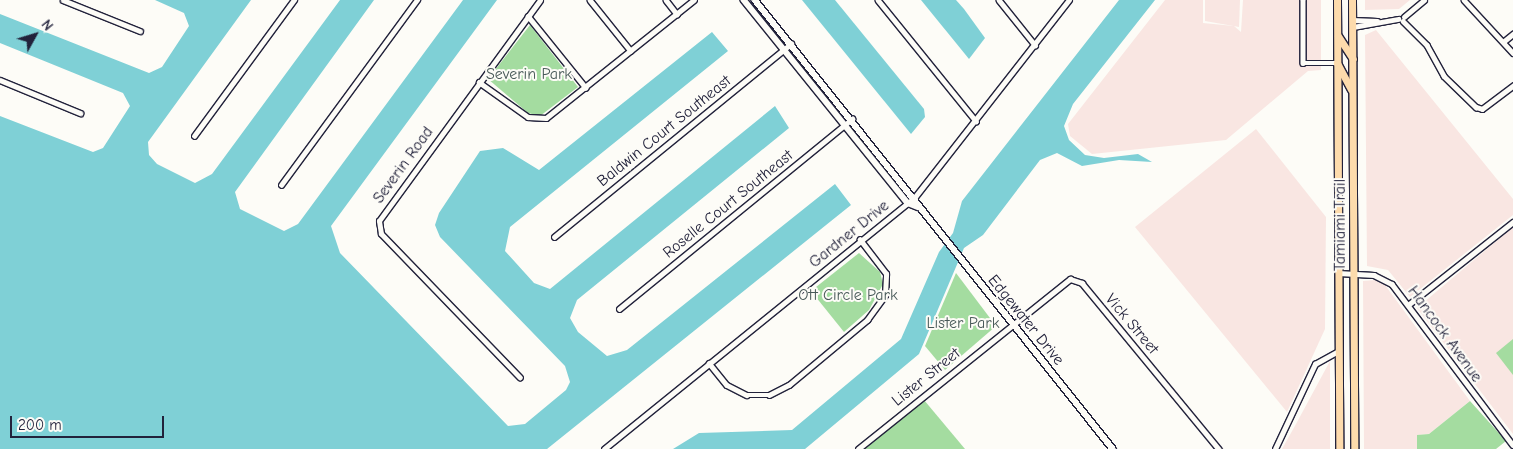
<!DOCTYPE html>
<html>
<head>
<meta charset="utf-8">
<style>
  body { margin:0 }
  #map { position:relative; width:1513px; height:449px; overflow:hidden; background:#fdfcf7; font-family:"Comic Neue",sans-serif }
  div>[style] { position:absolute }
  .built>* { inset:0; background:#f9e6e2 }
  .green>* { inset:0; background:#a4dca0 }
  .water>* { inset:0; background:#7fd0d6 }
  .roads { filter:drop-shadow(1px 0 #22223b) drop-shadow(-1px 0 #22223b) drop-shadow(0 1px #22223b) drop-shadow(0 -1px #22223b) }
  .minor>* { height:4.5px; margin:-2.25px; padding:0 2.25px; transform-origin:2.25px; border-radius:2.25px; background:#fdfcf7 }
  .tertiary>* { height:5.5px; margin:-2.75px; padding:0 2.75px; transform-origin:2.75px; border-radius:2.75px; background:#fdfcf7 }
  .primary>* { height:7px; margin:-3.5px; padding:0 3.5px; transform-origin:3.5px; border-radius:3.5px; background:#fddbac }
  span { translate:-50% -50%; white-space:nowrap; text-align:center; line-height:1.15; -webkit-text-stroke:4px #fdfcf7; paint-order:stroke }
  .park-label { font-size:16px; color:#495a59 }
  .street-label { font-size:16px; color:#22223b }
  .north { position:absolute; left:10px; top:10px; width:50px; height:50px; -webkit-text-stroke:4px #fdfcf7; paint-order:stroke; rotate:51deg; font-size:14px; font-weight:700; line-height:20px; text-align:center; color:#22223b }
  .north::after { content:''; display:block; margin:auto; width:18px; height:22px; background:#22223b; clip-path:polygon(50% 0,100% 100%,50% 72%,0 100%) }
  .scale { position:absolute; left:10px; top:416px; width:154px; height:22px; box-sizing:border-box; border:2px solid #22223b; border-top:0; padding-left:6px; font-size:15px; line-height:18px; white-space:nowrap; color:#22223b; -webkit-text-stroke:4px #fdfcf7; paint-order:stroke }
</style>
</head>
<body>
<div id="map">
  <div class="built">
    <i style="clip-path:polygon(1165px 0,1203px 0,1203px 23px,1234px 26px,1241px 32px,1243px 0,1321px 0,1321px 70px,1308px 71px,1226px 140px,1092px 154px,1070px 136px,1068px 124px)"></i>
    <i style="clip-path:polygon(1205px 0,1240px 0,1239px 27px,1205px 21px)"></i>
    <i style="clip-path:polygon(1365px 0,1410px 0,1399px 9px,1365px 10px)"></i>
    <i style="clip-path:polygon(1376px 30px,1513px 199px,1513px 215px,1410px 297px,1388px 270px,1367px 266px,1365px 35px)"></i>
    <i style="clip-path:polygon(1256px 129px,1326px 217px,1325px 329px,1287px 412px,1135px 227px)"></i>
    <i style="clip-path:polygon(1513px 227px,1513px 434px,1417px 308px)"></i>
    <i style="clip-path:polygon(1375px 280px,1385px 285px,1470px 401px,1429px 434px,1418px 435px,1417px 449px,1364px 449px,1363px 281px)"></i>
    <i style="clip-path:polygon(1330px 361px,1330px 449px,1282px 449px,1296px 424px)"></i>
  </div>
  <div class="green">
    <i style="clip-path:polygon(530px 25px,578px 87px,540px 116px,528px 113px,488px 79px)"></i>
    <i style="clip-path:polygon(859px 253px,880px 272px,883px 284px,869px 310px,844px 332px,811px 291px)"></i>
    <i style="clip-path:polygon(956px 273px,996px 326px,945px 370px,925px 346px)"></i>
    <i style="clip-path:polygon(1513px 339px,1513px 375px,1496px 353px)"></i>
    <i style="clip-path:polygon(924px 400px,965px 449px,865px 449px)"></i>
    <i style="clip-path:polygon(1470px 401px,1506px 441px,1496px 449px,1417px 449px,1417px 435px,1429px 434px)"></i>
  </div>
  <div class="water">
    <i style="clip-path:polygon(155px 0,251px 0,148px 142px,149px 155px,157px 164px,195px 183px,212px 174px,340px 0,374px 0,235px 192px,240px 209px,284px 231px,298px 224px,463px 0,497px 0,331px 226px,340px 253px,508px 426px,525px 424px,566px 390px,570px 382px,565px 366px,440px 237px,435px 225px,439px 213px,480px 151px,503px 148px,539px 170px,712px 32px,728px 51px,510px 227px,505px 251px,534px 283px,550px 289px,775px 106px,789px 128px,577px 300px,570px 318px,578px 332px,607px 356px,627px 350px,835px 184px,851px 205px,547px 449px,0 449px,0 116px,93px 152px,103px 148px,130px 106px,123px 93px,0 43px,0 14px,149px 73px,162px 67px,189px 26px,184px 13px)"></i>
    <i style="clip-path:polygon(802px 0,835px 0,924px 109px,925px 117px,911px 134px)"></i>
    <i style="clip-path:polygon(921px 0,956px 0,964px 9px,985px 38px,969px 59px)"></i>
    <i style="clip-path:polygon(1119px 0,1155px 0,1073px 104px,1064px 126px,1069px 140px,1085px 155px,1104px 158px,1138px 154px,1152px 162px,1119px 160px,1082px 166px,1057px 153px,1040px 160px,983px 235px,964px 248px,919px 354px,805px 449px,673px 449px,699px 433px,792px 430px,901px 339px,939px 252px,953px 233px,962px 201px)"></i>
  </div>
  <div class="roads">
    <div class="minor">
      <i style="left:63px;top:0;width:83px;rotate:21.9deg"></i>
      <i style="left:590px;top:0;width:65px;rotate:51.2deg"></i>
      <i style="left:666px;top:0;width:18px;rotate:52deg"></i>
      <i style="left:878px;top:0;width:156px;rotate:51deg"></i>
      <i style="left:999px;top:0;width:58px;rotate:51.3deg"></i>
      <i style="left:1303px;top:0;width:63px;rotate:90deg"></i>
      <i style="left:1303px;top:63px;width:34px"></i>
      <i style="left:1464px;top:0;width:72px;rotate:47.2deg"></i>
      <i style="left:528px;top:16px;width:92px;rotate:51.1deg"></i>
      <i style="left:1404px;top:17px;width:26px;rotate:-40deg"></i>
      <i style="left:1352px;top:20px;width:25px;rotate:2deg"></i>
      <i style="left:1403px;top:21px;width:34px;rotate:45deg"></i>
      <i style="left:1427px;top:45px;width:35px;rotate:61deg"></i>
      <i style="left:1444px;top:76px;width:45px;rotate:44.1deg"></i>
      <i style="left:1476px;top:107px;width:6px;rotate:18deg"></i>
      <i style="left:1482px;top:109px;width:39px;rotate:-37deg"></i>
      <i style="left:1353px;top:27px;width:46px;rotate:-10.1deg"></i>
      <i style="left:1503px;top:42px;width:13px;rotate:-39deg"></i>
      <i style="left:0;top:80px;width:87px;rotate:22.4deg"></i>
      <i style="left:479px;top:82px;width:60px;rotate:35.5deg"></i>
      <i style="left:528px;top:117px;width:18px;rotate:3deg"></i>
      <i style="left:546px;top:118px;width:189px;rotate:-38.6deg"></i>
      <i style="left:194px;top:136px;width:169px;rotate:-53.7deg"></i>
      <i style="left:281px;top:185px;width:230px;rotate:-53.7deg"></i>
      <i style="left:554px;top:237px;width:306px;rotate:-39.2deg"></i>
      <i style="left:1338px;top:273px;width:36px;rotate:3deg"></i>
      <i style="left:1374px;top:275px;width:20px;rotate:27deg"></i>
      <i style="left:1392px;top:284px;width:201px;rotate:53.1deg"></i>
      <i style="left:1408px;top:305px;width:134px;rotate:-38.3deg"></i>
      <i style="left:619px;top:309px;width:301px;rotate:-39.2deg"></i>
      <i style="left:709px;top:363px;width:28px;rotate:51deg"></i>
      <i style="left:727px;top:385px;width:22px;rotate:27deg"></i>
      <i style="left:747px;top:395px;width:22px"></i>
      <i style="left:769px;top:395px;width:22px;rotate:-27deg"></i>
      <i style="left:789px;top:385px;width:102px;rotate:-39.8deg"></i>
      <i style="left:867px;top:320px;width:31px;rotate:-54deg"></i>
      <i style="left:885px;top:295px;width:21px;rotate:-87deg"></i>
      <i style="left:886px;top:274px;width:43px;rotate:-127.4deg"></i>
      <i style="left:520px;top:378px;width:200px;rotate:-134deg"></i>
      <i style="left:381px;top:234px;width:13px;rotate:-99deg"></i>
      <i style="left:379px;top:221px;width:273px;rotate:-53.9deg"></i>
      <i style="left:604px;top:449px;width:400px;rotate:-39deg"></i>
      <i style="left:915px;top:197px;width:250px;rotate:-52deg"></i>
      <i style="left:858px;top:449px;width:272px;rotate:-38.7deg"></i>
      <i style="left:1070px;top:279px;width:13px;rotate:18deg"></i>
      <i style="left:1082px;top:283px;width:215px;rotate:50.5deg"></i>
      <i style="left:1275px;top:449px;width:94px;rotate:-64.8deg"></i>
      <i style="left:1315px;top:364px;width:26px;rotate:-29deg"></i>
    </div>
    <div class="tertiary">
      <i style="left:744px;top:0;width:261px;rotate:51.1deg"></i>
      <i style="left:908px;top:203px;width:11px;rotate:22deg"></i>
      <i style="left:755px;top:0;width:574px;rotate:51.43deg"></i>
    </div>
    <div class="primary">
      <i style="left:1337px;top:0;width:449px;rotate:89.7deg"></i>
      <i style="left:1352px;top:0;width:449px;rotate:89.7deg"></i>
      <i style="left:1338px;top:36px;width:27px;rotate:57deg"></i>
      <i style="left:1337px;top:63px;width:30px;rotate:62deg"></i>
    </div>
  </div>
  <div class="park-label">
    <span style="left:529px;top:74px">Severin Park</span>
    <span style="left:848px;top:295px">Ott Circle Park</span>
    <span style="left:963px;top:323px">Lister Park</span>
  </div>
  <div class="street-label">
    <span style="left:664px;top:131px;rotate:-39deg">Baldwin Court Southeast</span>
    <span style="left:403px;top:165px;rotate:-54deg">Severin Road</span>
    <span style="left:728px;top:204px;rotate:-39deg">Roselle Court Southeast</span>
    <span style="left:1340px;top:225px;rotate:-90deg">Tamiami Trail</span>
    <span style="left:849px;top:234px;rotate:-39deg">Gardner Drive</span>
    <span style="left:1026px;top:320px;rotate:51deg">Edgewater Drive</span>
    <span style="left:1132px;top:324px;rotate:50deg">Vick Street</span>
    <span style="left:1445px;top:334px;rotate:54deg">Hancock Avenue</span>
    <span style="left:926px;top:377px;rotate:-39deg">Lister Street</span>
  </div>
  <div class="north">N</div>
  <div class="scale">200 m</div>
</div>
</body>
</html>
